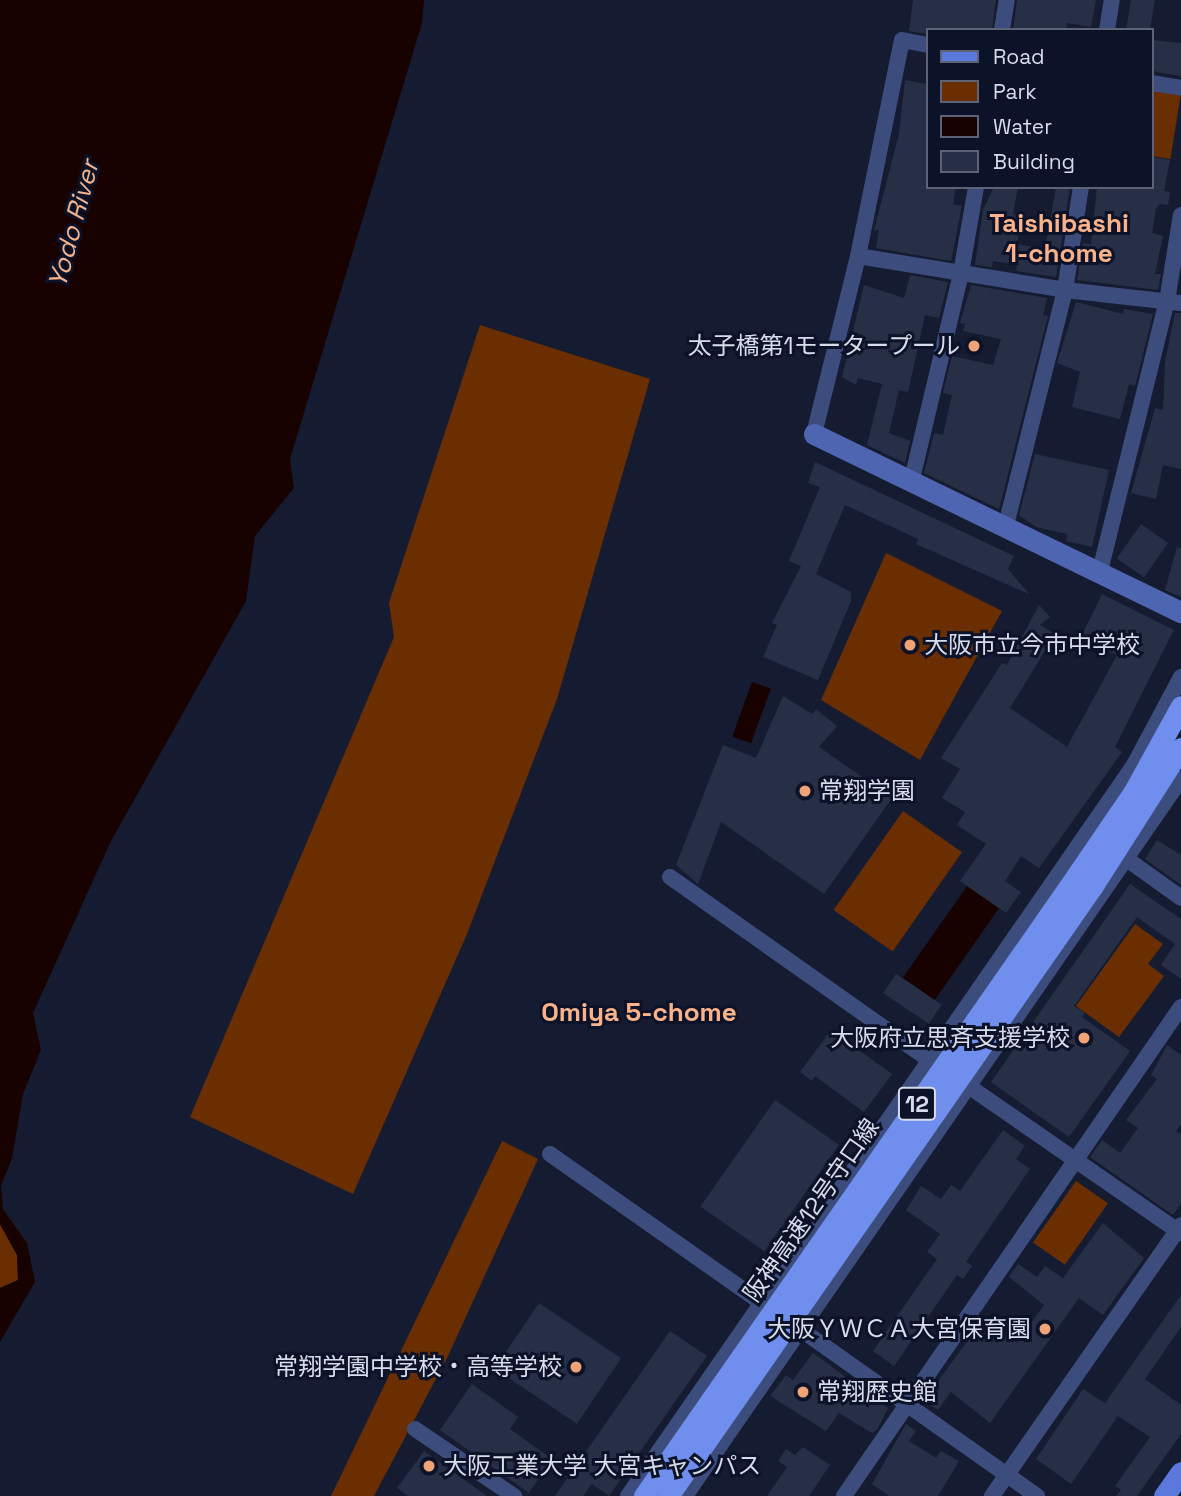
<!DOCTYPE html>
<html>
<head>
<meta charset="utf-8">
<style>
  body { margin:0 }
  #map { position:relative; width:1181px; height:1496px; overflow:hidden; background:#151c31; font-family:"Space Grotesk","Noto Sans JP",sans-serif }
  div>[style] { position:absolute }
  .green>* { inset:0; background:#6a2e00; transform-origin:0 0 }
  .water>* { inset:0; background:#170200; transform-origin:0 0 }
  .building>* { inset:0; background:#272f46; transform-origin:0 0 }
  .street>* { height:16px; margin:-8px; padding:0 8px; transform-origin:8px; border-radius:8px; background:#3c4c7c }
  .secondary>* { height:21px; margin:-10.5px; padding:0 10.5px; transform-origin:10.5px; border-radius:10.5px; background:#4e65b2 }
  .primary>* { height:21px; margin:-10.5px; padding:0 10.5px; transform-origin:10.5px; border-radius:10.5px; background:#5b78dc }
  .highway>* { height:21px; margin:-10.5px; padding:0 10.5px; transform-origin:10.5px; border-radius:10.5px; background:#6f8eed }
  .dots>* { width:19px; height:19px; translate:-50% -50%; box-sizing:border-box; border:4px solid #0c1227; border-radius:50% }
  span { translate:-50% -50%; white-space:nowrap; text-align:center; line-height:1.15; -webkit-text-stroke:6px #0c1227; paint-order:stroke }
  .shield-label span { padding:2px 5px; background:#0c1227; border:2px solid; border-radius:5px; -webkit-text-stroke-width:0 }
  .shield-label { font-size:23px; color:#d6dceb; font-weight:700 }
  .poi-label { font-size:24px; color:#d6dceb }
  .right { translate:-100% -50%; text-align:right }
  .left { translate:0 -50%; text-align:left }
  .street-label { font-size:24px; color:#d6dceb }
  .water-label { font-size:26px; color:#f3b28d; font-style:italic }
  .neighbourhood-label { font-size:26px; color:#f9b289; font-weight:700 }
  .legend { position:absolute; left:926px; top:28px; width:228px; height:161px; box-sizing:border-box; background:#0c1227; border:2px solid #5d6375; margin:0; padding:9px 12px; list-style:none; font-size:21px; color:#d6dceb }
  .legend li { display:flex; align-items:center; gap:14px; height:35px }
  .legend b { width:35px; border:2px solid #5d6375 }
</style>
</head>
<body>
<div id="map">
  <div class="green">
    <i style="left:1151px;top:90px;width:30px;height:65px;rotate:9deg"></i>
    <i style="clip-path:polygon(480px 325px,650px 379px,557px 699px,467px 934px,353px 1194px,190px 1117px,394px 637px,389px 603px)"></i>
    <i style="clip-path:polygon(886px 553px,1002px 611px,920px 760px,821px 700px)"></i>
    <i style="left:903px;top:811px;width:72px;height:121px;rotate:35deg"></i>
    <i style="clip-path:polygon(1135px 924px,1163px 944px,1148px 964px,1164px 976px,1119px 1037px,1076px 1006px)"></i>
    <i style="clip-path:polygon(502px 1141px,538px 1159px,448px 1356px,374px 1496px,331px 1496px)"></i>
    <i style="left:1076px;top:1181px;width:39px;height:75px;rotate:35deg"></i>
    <i style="clip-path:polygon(0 1224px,17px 1255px,18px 1280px,0 1288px)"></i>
  </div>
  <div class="water">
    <i style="clip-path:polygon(0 0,424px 0,422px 23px,290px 459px,294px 488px,255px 536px,246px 601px,111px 841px,33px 1013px,41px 1050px,23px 1094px,12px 1158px,1px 1186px,3px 1209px,27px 1243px,35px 1282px,0 1342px,0 1288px,18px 1280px,17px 1255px,0 1224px)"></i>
    <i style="left:752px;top:682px;width:20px;height:58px;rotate:20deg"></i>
    <i style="left:967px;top:886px;width:39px;height:112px;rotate:35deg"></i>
  </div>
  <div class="building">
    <i style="clip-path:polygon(913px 0,996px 0,992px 30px,927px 30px,927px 34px,909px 31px)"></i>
    <i style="clip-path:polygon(1017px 0,1096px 0,1091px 27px,1067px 23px,1066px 30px,1013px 30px)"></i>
    <i style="clip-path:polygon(1131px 0,1155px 0,1150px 30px,1126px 30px)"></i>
    <i style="clip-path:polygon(1151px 40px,1181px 43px,1181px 76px,1156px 72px,1151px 67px)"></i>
    <i style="clip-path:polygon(905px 80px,927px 84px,927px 187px,956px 187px,953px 204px,962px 206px,951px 261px,876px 248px,879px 230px,874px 230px,899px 134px)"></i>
    <i style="clip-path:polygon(1151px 157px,1170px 160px,1164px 191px,1170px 192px,1168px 205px,1160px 204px,1156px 209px,1152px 233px,1163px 236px,1155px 274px,1161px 274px,1158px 290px,1077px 280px,1083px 243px,1091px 244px,1097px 187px,1151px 187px)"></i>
    <i style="clip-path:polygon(994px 187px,1018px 187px,1013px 214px,1022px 215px,1017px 244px,1045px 249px,1056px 187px,1070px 187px,1056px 277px,1016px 271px,1017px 265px,993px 261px,992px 267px,975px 265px,983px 210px)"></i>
    <i style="clip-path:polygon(910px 275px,948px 282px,939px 318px,925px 315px,908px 392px,899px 390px,889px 433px,910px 441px,905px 463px,867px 445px,882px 384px,858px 378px,856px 385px,842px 377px,864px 285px,904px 298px)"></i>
    <i style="clip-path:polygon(971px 285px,1047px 298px,1043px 315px,1048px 316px,999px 509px,924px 473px,934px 433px,943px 435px,952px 395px,943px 393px,952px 356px,993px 365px,1001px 339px,963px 331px,965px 324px,960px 323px)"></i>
    <i style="clip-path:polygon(1076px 302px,1123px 314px,1124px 309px,1153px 314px,1135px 386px,1129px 384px,1120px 419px,1072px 407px,1080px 372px,1057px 363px)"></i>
    <i style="clip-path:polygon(1175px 313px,1181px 313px,1181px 469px,1163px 465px,1156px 499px,1131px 493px,1155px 408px,1163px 410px,1165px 362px)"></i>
    <i style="clip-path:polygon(1035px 454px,1109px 470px,1092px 547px,1066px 541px,1067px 534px,1036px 527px,1019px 515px)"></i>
    <i style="clip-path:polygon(815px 462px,1014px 556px,1008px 569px,1029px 594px,916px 544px,918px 539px,845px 505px,816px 574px,851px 592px,851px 601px,818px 680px,763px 657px,777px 625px,772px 623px,801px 566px,789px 561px,820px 487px,808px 483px)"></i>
    <i style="left:1141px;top:524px;width:33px;height:42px;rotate:35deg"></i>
    <i style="clip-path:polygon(1177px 547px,1181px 548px,1181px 597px,1165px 590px)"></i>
    <i style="clip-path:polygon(1102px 594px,1174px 630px,1115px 747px,1122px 752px,1039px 868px,1021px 856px,1005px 881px,1021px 892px,1006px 913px,960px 881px,986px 844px,957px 825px,965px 812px,942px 798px,960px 769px,941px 758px,1002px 663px,1007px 665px,1039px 605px,1050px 617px,1040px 625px,1055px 634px,1010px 708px,1067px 747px,1117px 655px,1081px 637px)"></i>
    <i style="clip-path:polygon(783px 696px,812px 714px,816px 709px,837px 726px,819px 747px,892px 798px,824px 894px,721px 822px,698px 884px,676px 865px,723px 745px,756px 758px)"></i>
    <i style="clip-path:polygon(1157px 840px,1181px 855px,1181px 885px,1145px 859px)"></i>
    <i style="clip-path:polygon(1130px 884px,1181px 919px,1181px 979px,1161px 965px,1175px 944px,1137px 917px,1074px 1006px,1085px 1013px,1082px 1017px,1130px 1051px,1069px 1137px,991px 1082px)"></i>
    <i style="left:896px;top:974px;width:55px;height:23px;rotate:34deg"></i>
    <i style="clip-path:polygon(831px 1030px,892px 1074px,864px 1112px,815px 1076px,812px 1081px,800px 1072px)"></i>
    <i style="clip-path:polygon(1167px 1045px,1181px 1055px,1181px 1124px,1176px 1131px,1181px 1134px,1181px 1203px,1173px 1215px,1090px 1157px,1102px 1140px,1120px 1153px,1138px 1128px,1126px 1120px,1157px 1079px,1151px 1075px)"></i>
    <i style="left:775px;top:1100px;width:78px;height:130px;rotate:35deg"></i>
    <i style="clip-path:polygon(1003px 1130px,1025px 1146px,1016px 1159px,1030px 1169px,966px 1262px,972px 1266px,963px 1279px,957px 1275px,894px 1366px,873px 1351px,937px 1259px,927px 1252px,940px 1234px,906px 1210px,921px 1186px,941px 1199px,951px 1185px,960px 1191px)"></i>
    <i style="clip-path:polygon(1103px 1223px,1144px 1258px,1103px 1315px,1079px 1298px,990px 1423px,951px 1392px,938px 1410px,924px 1400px,983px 1320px,1017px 1343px,1044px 1305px,1009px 1277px,1018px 1264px,1037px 1277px,1045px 1266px,1063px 1278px)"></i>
    <i style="clip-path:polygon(1181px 1295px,1181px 1327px,1145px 1379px,1181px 1405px,1181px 1434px,1137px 1496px,1116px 1496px,1121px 1490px,1115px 1486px,1150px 1437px,1118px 1416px,1071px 1484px,1036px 1459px,1083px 1389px,1105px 1403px)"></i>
    <i style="left:539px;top:1303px;width:99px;height:79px;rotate:34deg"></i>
    <i style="clip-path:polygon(670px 1331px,707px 1356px,609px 1496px,592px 1484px,583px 1496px,555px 1496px)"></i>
    <i style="clip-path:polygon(813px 1353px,888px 1408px,877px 1430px,872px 1433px,839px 1413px,826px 1431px,770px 1396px,786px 1375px,793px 1380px)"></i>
    <i style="clip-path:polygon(472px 1384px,518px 1417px,510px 1429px,552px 1459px,529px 1493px,440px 1430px)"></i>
    <i style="clip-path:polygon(906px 1424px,916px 1431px,909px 1441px,936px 1458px,941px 1451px,959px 1461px,938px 1496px,889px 1496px,872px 1484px)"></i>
    <i style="clip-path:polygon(803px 1447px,830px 1465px,809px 1496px,767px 1496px,787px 1467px,778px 1461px,786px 1449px,795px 1455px)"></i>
    <i style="clip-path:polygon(424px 1451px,487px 1496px,408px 1496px,397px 1488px)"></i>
  </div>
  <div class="street">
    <i style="left:1002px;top:30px;width:30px;rotate:-81deg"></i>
    <i style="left:1107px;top:30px;width:30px;rotate:-81deg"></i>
    <i style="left:1151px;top:83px;width:30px;rotate:9deg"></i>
    <i style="left:858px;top:256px;width:210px;rotate:9.3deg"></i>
    <i style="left:1065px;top:290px;width:117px;rotate:6.4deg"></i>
    <i style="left:814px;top:434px;width:183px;rotate:-76.1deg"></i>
    <i style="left:858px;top:256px;width:220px;rotate:-78.5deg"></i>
    <i style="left:902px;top:40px;width:25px;rotate:11deg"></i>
    <i style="left:912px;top:479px;width:212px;rotate:-76.6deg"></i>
    <i style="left:961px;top:273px;width:87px;rotate:-80.1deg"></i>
    <i style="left:1006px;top:525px;width:242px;rotate:-75.9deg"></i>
    <i style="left:1065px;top:290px;width:104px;rotate:-81.2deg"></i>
    <i style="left:1100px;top:571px;width:278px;rotate:-76.1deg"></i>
    <i style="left:1167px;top:301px;width:87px;rotate:-80.8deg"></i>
    <i style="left:1128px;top:860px;width:65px;rotate:35.6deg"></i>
    <i style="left:670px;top:877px;width:327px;rotate:35.2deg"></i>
    <i style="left:964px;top:1083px;width:264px;rotate:34.7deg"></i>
    <i style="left:550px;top:1154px;width:268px;rotate:35.1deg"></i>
    <i style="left:793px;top:1324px;width:299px;rotate:35.2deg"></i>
    <i style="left:415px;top:1429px;width:120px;rotate:34.1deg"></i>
    <i style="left:628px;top:1496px;width:889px;rotate:-55.31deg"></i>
    <i style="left:1134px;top:765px;width:100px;rotate:-61.9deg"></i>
    <i style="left:685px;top:1496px;width:872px;rotate:-55.33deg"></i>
    <i style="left:844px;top:1496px;width:594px;rotate:-55.43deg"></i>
    <i style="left:992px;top:1496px;width:330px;rotate:-55.1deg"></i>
  </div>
  <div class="secondary">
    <i style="left:814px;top:434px;width:408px;rotate:25.9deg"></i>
  </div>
  <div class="primary">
    <i style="left:1164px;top:1496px;width:29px;rotate:-55deg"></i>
  </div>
  <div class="highway">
    <i style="left:644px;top:1496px;width:757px;rotate:-55.11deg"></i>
    <i style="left:1077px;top:875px;width:99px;rotate:-55.7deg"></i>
    <i style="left:1133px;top:793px;width:99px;rotate:-61.1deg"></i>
    <i style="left:668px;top:1496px;width:742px;rotate:-55.15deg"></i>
    <i style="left:1092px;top:887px;width:165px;rotate:-57.4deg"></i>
  </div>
  <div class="dots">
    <i style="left:974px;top:346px;background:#efa377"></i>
    <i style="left:910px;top:645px;background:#efa377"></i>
    <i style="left:805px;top:791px;background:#efa377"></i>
    <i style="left:1084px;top:1038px;background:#efa377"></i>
    <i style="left:1045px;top:1329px;background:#efa377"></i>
    <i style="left:576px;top:1367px;background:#efa377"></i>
    <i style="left:803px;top:1392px;background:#efa377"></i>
    <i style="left:429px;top:1466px;background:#efa377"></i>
  </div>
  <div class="shield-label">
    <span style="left:917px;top:1104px">12</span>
  </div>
  <div class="poi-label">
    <span class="right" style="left:960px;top:346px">太子橋第1モータープール</span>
    <span class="left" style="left:924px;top:645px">大阪市立今市中学校</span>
    <span class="left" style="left:819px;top:791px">常翔学園</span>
    <span class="right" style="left:1070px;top:1038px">大阪府立思斉支援学校</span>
    <span class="right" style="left:1031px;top:1329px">大阪ＹＷＣＡ大宮保育園</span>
    <span class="right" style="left:562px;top:1367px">常翔学園中学校・高等学校</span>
    <span class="left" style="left:817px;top:1392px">常翔歴史館</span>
    <span class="left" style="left:443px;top:1466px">大阪工業大学 大宮キャンパス</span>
  </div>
  <div class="street-label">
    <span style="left:811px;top:1210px;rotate:-55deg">阪神高速12号守口線</span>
  </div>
  <div class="water-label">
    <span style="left:74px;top:224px;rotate:-75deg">Yodo River</span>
  </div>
  <div class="neighbourhood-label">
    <span style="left:1059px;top:239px">Taishibashi<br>1-chome</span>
    <span style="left:639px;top:1013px">Omiya 5-chome</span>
  </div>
  <ul class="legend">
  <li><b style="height:9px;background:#5b78dc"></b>Road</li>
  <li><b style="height:19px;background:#6a2e00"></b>Park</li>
  <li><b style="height:19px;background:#170200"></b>Water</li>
  <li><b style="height:19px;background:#272f46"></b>Building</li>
  </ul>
</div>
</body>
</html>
